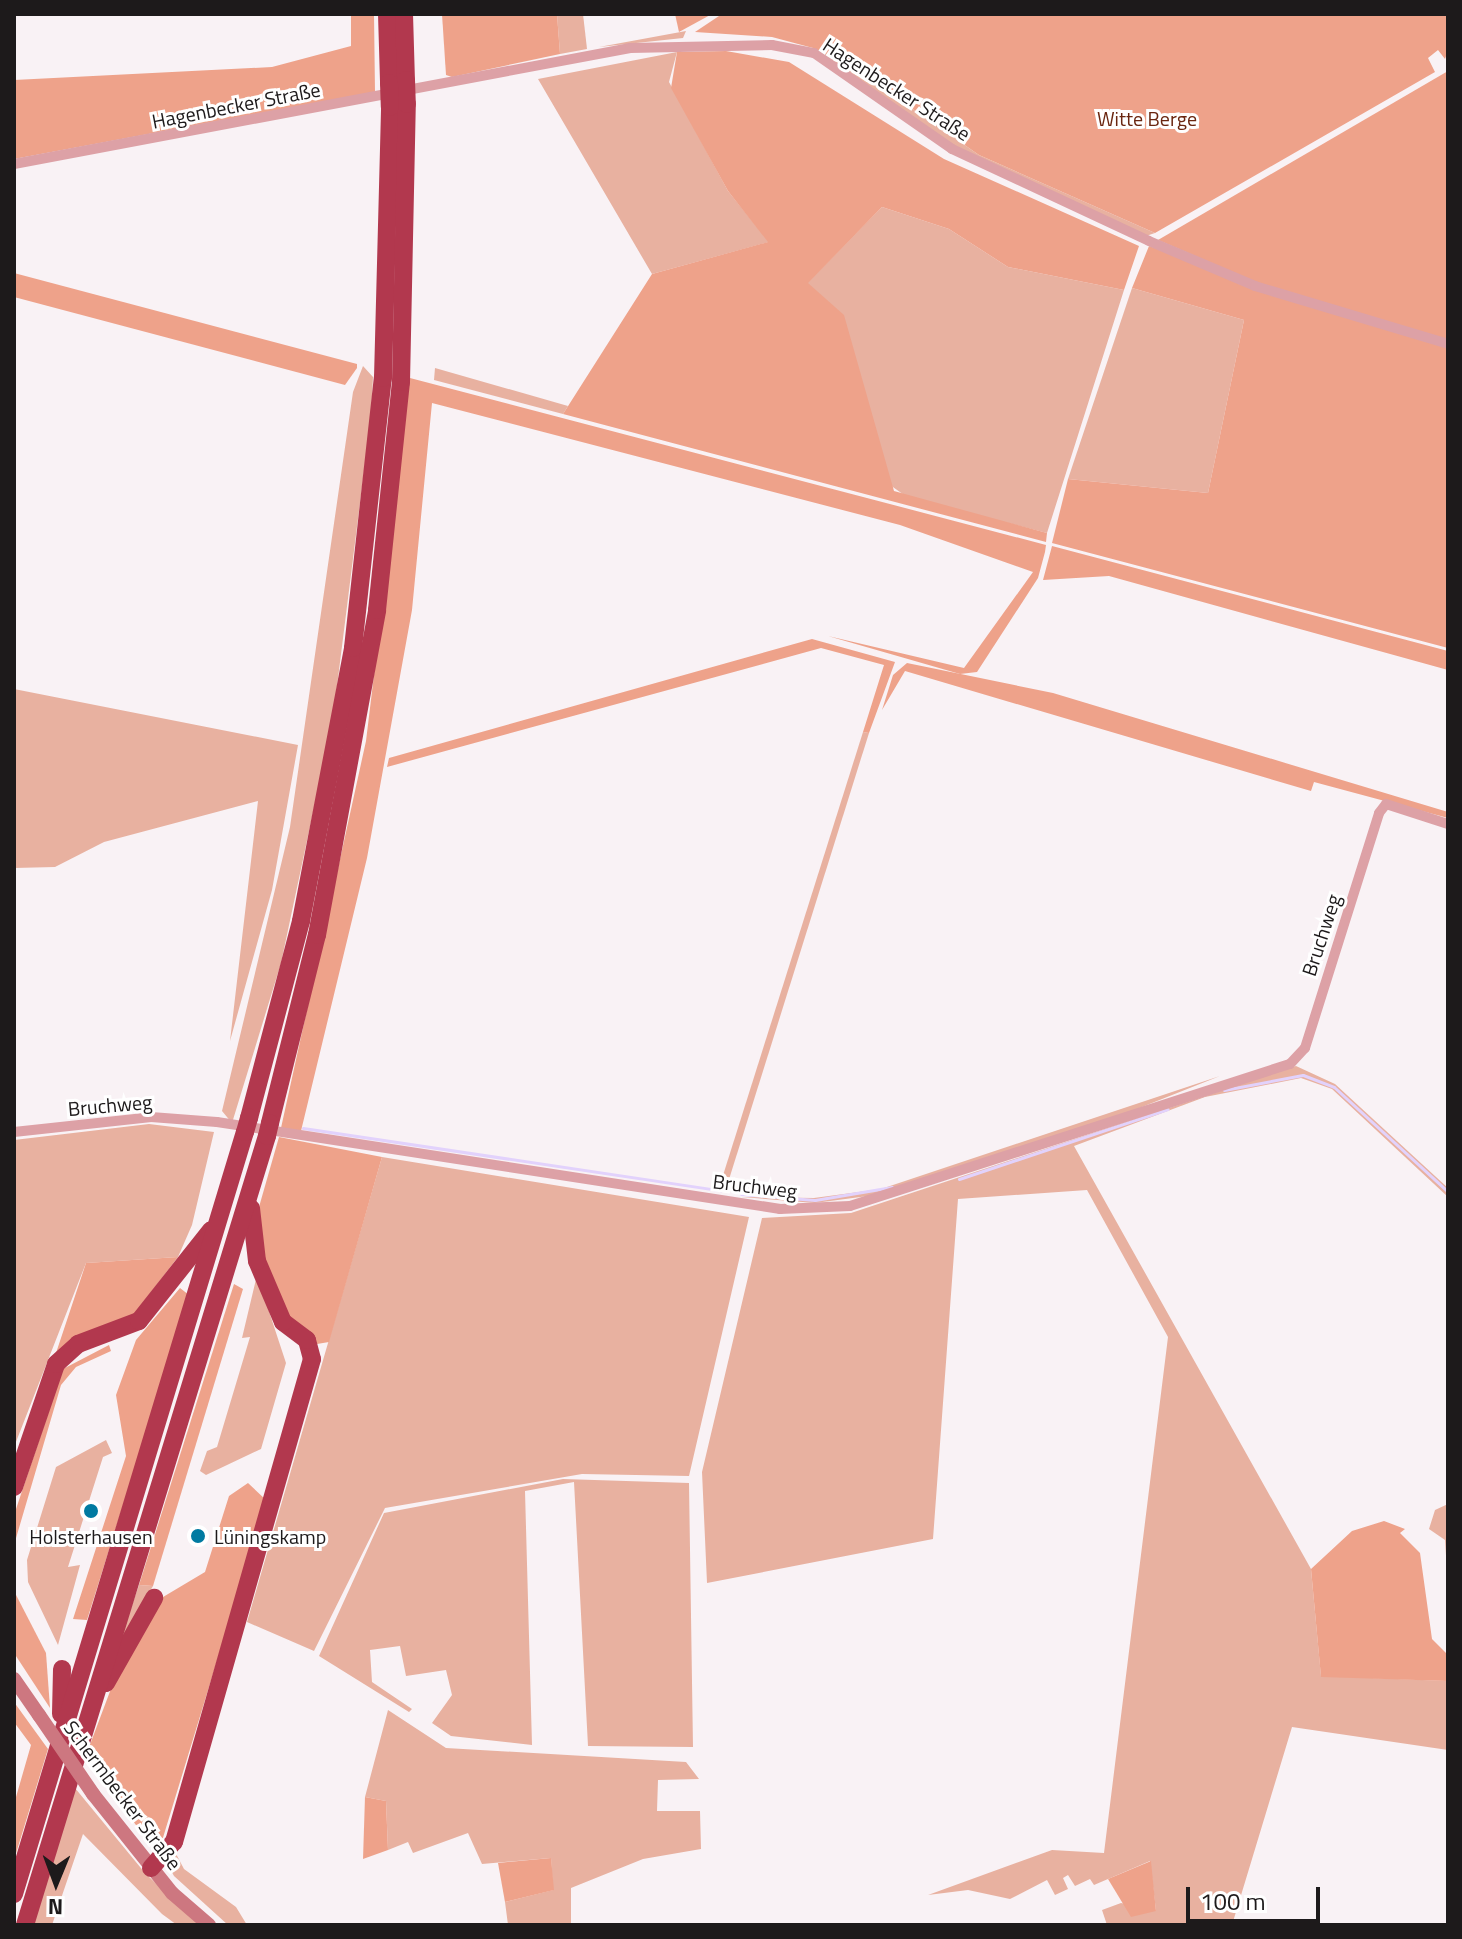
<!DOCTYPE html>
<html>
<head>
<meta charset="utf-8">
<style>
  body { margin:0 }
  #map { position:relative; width:1462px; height:1939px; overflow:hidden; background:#f9f2f5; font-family:"Titillium Web",sans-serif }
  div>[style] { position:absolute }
  .green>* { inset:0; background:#e8b1a0 }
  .forest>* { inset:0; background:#eea28a }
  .stream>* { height:3px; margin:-1.5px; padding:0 1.5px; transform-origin:1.5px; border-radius:1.5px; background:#e2d2fc }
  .minor>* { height:10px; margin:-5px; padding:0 5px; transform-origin:5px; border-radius:5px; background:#dda1a6 }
  .secondary>* { height:14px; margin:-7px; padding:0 7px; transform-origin:7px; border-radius:7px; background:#cd7780 }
  .motorway>* { height:18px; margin:-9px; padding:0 9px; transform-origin:9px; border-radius:9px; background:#b2384e }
  .secondary-bridge>* { height:14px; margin:-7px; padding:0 7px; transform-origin:7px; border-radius:7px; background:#cd7780 }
  .motorway-bridge>* { height:18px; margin:-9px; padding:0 9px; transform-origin:9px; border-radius:9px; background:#b2384e }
  .dots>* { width:22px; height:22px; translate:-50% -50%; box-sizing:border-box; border:4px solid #fff; border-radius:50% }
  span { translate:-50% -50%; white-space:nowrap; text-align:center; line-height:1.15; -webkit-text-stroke:6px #fff; paint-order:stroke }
  .street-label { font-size:20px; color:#1d1a1b }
  .park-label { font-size:20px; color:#6a2610 }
  .poi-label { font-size:20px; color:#1d1a1b }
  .left { translate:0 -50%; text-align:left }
  .frame { position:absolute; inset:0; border:16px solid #1d1a1b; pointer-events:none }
  .north { position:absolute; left:16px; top:1843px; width:80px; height:80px; -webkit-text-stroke:6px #fff; paint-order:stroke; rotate:181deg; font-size:22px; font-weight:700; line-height:32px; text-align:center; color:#1d1a1b }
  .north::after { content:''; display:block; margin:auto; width:28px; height:36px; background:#1d1a1b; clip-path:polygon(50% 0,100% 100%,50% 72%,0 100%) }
  .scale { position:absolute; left:1186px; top:1887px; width:134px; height:36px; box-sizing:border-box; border:4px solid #1d1a1b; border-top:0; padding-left:10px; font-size:24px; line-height:28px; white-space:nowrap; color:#1d1a1b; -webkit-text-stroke:6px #fff; paint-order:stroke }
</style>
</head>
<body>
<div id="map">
  <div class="green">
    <i style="clip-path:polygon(557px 14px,583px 14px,587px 49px,560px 54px)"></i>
    <i style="clip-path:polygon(686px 31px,683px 38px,599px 47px)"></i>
    <i style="clip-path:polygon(813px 48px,851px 66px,979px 155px,1155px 233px,1146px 236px,953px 145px)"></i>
    <i style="clip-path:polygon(677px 52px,669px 82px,728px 191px,769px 242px,652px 274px,538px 79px)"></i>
    <i style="clip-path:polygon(882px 207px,949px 229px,1008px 267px,1124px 290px,1047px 533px,907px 497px,890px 485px,870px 410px,807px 283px)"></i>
    <i style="clip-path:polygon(1132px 288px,1244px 320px,1208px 493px,1068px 479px)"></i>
    <i style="clip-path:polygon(363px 366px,373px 377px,371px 415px,333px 718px,281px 963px,232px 1123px,222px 1111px,290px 827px,353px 392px)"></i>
    <i style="clip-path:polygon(435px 368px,568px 406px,563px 414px,434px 380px)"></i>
    <i style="clip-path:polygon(14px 689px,298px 745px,272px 890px,230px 1041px,258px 801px,104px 842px,55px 867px,14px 868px)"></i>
    <i style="clip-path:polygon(863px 732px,869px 733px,726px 1189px,719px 1188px)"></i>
    <i style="clip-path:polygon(1296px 1066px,1335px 1084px,1448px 1188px,1448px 1197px,1332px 1089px,1301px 1078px,1205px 1097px,1074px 1146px,1311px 1569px,1321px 1676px,1448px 1681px,1448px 1750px,1292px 1727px,1232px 1925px,1107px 1925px,1102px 1910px,1121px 1903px,1156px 1911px,1150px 1861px,1094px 1885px,1090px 1879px,1075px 1886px,1068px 1875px,1063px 1878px,1068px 1889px,1055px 1895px,1047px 1880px,1010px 1899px,968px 1890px,928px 1895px,1052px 1850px,1104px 1853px,1168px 1337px,1087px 1190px,958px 1199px,933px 1539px,707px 1583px,702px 1472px,762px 1218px,851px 1213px)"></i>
    <i style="clip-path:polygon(1220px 1076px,1089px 1128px,883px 1194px,815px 1203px,741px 1197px,814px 1198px,881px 1189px)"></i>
    <i style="clip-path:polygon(149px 1124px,214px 1132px,192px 1225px,178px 1257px,86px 1263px,14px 1447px,14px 1140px)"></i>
    <i style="clip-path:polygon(382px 1157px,749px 1217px,689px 1476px,582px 1474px,385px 1508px,314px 1651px,247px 1622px)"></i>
    <i style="clip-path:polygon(257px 1275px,286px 1363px,261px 1449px,206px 1475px,200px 1471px,207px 1451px,217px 1447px,250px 1337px,242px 1338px)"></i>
    <i style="clip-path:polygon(106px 1440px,112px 1453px,103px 1457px,68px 1567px,80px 1565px,58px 1645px,28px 1582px,27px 1560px,56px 1467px)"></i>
    <i style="clip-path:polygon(563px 1479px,689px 1483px,693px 1747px,588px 1746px,574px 1482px,525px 1491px,532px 1745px,451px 1736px,432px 1723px,452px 1695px,446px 1670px,406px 1676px,400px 1646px,370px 1650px,372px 1682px,412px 1709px,409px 1712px,319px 1656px,384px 1513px)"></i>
    <i style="clip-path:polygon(1448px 1504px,1448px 1587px,1445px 1540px,1429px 1529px,1435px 1510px)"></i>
    <i style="clip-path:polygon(139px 1585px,153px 1586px,118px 1645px)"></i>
    <i style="clip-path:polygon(388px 1710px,446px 1748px,686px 1762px,699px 1779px,658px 1780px,657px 1811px,700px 1811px,701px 1849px,643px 1859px,571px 1888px,571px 1925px,508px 1925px,505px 1902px,553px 1890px,551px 1858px,482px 1864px,468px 1833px,413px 1853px,408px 1842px,388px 1850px,386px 1801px,365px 1797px)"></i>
    <i style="clip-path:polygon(75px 1788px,145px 1873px,199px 1925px,177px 1925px,162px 1914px,83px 1834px,52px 1925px,33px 1925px)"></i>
    <i style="clip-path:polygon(174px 1850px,184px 1869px,236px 1907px,247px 1925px,228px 1925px,174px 1876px,167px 1863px)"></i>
  </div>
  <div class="forest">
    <i style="clip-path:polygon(351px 14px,374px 14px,375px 92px,14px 159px,14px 80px,272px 67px,351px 46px)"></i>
    <i style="clip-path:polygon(442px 14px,557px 14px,560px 54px,452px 77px,446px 75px)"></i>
    <i style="clip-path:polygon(675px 14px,712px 14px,679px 32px)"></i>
    <i style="clip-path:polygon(722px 14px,1448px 14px,1448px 50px,1445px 59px,1438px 50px,1428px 58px,1435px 72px,1155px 233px,979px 155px,851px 66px,813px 48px,772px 37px,695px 32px)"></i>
    <i style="clip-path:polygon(726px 51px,789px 62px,944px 159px,1139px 246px,1124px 290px,1008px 267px,949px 229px,882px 207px,808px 283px,844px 315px,894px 491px,1047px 533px,1046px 542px,563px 414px,652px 274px,768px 242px,728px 191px,671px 88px,677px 52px)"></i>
    <i style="clip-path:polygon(1448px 71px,1448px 340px,1258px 283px,1158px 240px)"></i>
    <i style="clip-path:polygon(1149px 246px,1448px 347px,1448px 648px,1052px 543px,1068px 479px,1208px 493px,1244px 320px,1132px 288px)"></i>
    <i style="clip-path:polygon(14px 273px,357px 364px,357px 368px,345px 385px,14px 297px)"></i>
    <i style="clip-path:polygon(410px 378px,1046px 545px,1045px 552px,1038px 578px,977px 672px,960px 674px,828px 636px,964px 668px,1033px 572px,900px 525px,432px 403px,412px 610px,367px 858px,301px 1131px,281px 1128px,366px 741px)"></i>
    <i style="clip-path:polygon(1052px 546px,1448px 651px,1448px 670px,1109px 576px,1043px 580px)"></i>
    <i style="clip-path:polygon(812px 639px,895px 662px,869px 733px,863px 732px,884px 665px,821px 648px,387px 767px,389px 758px)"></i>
    <i style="clip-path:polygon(907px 663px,1053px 693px,1448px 812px,1448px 818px,1314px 782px,1311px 791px,905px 671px,882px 710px,893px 675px)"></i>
    <i style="clip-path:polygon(279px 1137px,382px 1157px,329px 1342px,317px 1344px,289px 1323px,258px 1245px,257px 1214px)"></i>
    <i style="clip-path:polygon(178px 1257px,132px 1317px,56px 1353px,86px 1263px)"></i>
    <i style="clip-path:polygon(234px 1284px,243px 1289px,153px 1586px,139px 1585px)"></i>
    <i style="clip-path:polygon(180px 1288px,189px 1295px,87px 1620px,73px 1619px,126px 1456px,116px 1395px,136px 1340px)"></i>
    <i style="clip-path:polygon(109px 1345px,111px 1351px,76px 1367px,61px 1385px,14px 1545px,14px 1515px,63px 1369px)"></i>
    <i style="clip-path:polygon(248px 1483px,266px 1500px,158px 1854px,85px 1758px,121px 1662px,158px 1600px,205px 1572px,229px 1496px)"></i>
    <i style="clip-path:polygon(1384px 1521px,1405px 1529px,1400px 1533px,1420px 1553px,1432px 1639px,1448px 1655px,1448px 1681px,1321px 1677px,1311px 1569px,1352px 1531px)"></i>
    <i style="clip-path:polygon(14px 1591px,46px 1653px,50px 1708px,14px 1653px)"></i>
    <i style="clip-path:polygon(14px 1702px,48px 1749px,14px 1860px,14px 1804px,31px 1745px,14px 1722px)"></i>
    <i style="clip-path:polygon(365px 1797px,386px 1801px,388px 1850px,363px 1859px)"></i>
    <i style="clip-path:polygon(551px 1858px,554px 1890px,505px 1902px,498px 1863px)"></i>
    <i style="clip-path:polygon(1151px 1861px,1156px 1911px,1131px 1917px,1108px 1879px)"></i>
  </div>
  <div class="stream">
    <i style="left:1224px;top:1090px;width:80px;rotate:-10.8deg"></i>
    <i style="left:1303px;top:1075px;width:33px;rotate:21deg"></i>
    <i style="left:1334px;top:1087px;width:155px;rotate:42.6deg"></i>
    <i style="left:303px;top:1128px;width:422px;rotate:8.5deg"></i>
    <i style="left:959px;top:1179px;width:220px;rotate:-18.5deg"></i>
    <i style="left:741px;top:1194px;width:74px;rotate:4.6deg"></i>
    <i style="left:815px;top:1200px;width:78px;rotate:-9.6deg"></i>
  </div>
  <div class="minor">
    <i style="left:14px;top:164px;width:627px;rotate:-10.66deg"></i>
    <i style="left:630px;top:48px;width:142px;rotate:-1.2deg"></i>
    <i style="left:772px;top:45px;width:43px;rotate:10.8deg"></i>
    <i style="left:814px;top:53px;width:168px;rotate:34.8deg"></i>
    <i style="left:952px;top:149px;width:217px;rotate:25deg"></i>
    <i style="left:1149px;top:241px;width:115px;rotate:23deg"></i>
    <i style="left:1255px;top:286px;width:202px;rotate:16.7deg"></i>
    <i style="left:14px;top:1132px;width:138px;rotate:-6.2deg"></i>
    <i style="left:151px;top:1117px;width:66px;rotate:4.3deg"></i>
    <i style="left:217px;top:1122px;width:570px;rotate:8.78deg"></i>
    <i style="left:780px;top:1209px;width:70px;rotate:-2.5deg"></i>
    <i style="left:850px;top:1206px;width:462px;rotate:-17.9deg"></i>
    <i style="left:1290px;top:1064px;width:22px;rotate:-47deg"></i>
    <i style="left:1305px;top:1048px;width:246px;rotate:-72.5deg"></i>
    <i style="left:1379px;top:813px;width:11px;rotate:-52deg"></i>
    <i style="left:1386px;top:804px;width:65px;rotate:17.9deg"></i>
  </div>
  <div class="secondary">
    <i style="left:14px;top:1679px;width:44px;rotate:55.2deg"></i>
    <i style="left:93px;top:1794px;width:127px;rotate:51.4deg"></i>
    <i style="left:172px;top:1893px;width:49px;rotate:40.9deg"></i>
  </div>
  <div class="motorway">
    <i style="left:387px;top:14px;width:69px;rotate:88.3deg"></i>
    <i style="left:404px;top:14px;width:66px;rotate:88.3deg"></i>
    <i style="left:249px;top:1118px;width:204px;rotate:-75.2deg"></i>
    <i style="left:301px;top:921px;width:278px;rotate:-79.2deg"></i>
    <i style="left:353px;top:648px;width:272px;rotate:-83.7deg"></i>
    <i style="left:383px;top:378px;width:271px;rotate:-88.5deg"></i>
    <i style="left:270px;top:1123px;width:194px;rotate:-76deg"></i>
    <i style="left:317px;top:935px;width:330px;rotate:-79.5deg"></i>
    <i style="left:377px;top:610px;width:229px;rotate:-84deg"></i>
    <i style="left:401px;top:382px;width:278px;rotate:-88.8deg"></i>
    <i style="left:14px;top:1487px;width:130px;rotate:-71.1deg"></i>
    <i style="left:56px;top:1364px;width:30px;rotate:-42deg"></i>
    <i style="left:78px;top:1344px;width:65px;rotate:-20.7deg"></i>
    <i style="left:139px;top:1321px;width:116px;rotate:-51.6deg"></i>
    <i style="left:106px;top:1683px;width:98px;rotate:-60.5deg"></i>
    <i style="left:61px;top:1714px;width:45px;rotate:-88.7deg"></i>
    <i style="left:151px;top:1868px;width:35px;rotate:-49deg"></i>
    <i style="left:174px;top:1842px;width:502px;rotate:-74.05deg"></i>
    <i style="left:312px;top:1359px;width:20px;rotate:-105deg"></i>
    <i style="left:307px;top:1340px;width:30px;rotate:-143deg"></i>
    <i style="left:283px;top:1322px;width:66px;rotate:-113.1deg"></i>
    <i style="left:257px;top:1261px;width:53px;rotate:-96.5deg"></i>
    <i style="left:14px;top:1894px;width:796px;rotate:-73.14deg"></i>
    <i style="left:25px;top:1925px;width:825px;rotate:-72.95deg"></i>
  </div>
  <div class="secondary-bridge">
    <i style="left:39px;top:1715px;width:96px;rotate:55.6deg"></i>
  </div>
  <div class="motorway-bridge">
    <i style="left:406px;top:80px;width:24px;rotate:88deg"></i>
    <i style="left:389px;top:83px;width:24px;rotate:88deg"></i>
    <i style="left:245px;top:1132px;width:15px;rotate:-74deg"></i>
    <i style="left:267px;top:1136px;width:13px;rotate:-77deg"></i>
  </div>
  <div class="dots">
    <i style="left:91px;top:1511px;background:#007aa1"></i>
    <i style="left:198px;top:1536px;background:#007aa1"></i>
  </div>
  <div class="street-label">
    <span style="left:897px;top:89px;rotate:33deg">Hagenbecker Straße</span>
    <span style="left:236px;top:105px;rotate:-11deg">Hagenbecker Straße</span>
    <span style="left:1321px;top:935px;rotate:-72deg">Bruchweg</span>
    <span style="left:110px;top:1105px;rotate:-5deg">Bruchweg</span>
    <span style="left:755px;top:1186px;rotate:7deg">Bruchweg</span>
    <span style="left:123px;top:1795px;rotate:53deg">Schermbecker Straße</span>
  </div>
  <div class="park-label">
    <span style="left:1147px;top:118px">Witte Berge</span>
  </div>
  <div class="poi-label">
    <span style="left:91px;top:1536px">Holsterhausen</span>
    <span class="left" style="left:214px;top:1536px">Lüningskamp</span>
  </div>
  <div class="frame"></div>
  <div class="north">N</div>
  <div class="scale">100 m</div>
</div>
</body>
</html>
